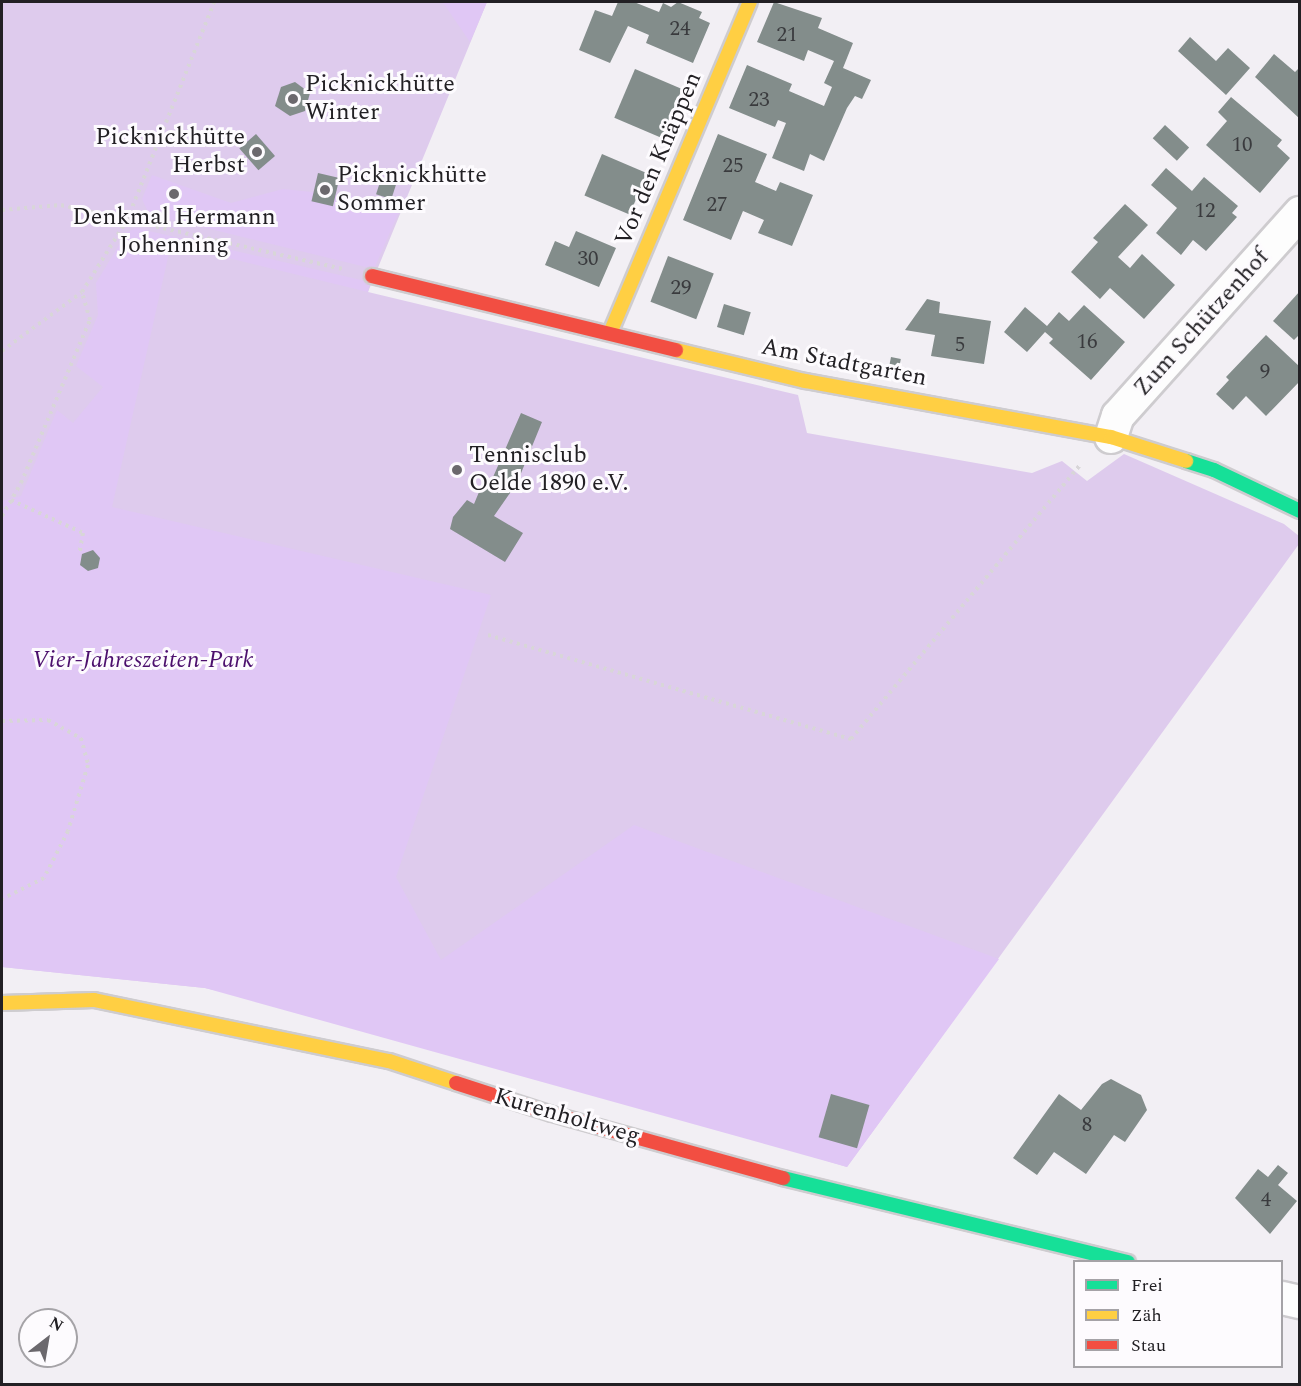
<!DOCTYPE html>
<html>
<head>
<meta charset="utf-8">
<style>
  body { margin:0 }
  #map { position:relative; width:1301px; height:1386px; overflow:hidden; background:#f2eff4; font-family:Spectral,serif }
  div>[style] { position:absolute }
  .green>* { inset:0; background:#decbed }
  .forest>* { inset:0; background:#e0c7f5 }
  .building>* { inset:0; background:#838d8b; transform-origin:0 0 }
  .path>* { height:4px; margin-top:-2px; transform-origin:0; background:repeating-linear-gradient(90deg,#d8d6d8 0 3px,transparent 0 7.5px) }
  .roads { filter:drop-shadow(2px 0 #cecccf) drop-shadow(-2px 0 #cecccf) drop-shadow(0 2px #cecccf) drop-shadow(0 -2px #cecccf) }
  .street>* { height:32px; margin:-16px; padding:0 16px; transform-origin:16px; border-radius:16px; background:#fdfdfd }
  .fast>* { height:14px; margin:-7px; padding:0 7px; transform-origin:7px; border-radius:7px; background:#16e098 }
  .slow>* { height:14px; margin:-7px; padding:0 7px; transform-origin:7px; border-radius:7px; background:#ffcf43 }
  .jam>* { height:14px; margin:-7px; padding:0 7px; transform-origin:7px; border-radius:7px; background:#f24e42 }
  .dots>* { width:16px; height:16px; translate:-50% -50%; box-sizing:border-box; border:3px solid #fdfbfe; border-radius:50% }
  span { translate:-50% -50%; white-space:nowrap; text-align:center; line-height:1.15; -webkit-text-stroke:6px #fdfbfe; paint-order:stroke }
  .number-label { font-size:21px; color:#3a3b3e }
  .number-label span { -webkit-text-stroke-width:0 }
  .poi-label { font-size:24px; color:#222024 }
  .left { translate:0 -50%; text-align:left }
  .right { translate:-100% -50%; text-align:right }
  .street-label { font-size:24px; color:#222024 }
  .park-label { font-size:24px; color:#4c106d; font-style:italic }
  .frame { position:absolute; inset:0; border:3px solid #222024; pointer-events:none }
  .legend { position:absolute; left:1073px; top:1260px; width:210px; height:108px; box-sizing:border-box; background:#fdfbfe; border:2px solid #a5a3a7; margin:0; padding:8px 10px; list-style:none; font-size:18px; color:#222024 }
  .legend li { display:flex; align-items:center; gap:12px; height:30px }
  .legend b { width:30px; border:2px solid #a5a3a7 }
  .north { position:absolute; left:18px; top:1308px; width:60px; height:60px; box-sizing:border-box; background:#fdfbfe; border:2px solid #a5a3a7; border-radius:50%; rotate:31deg; font-size:16px; font-weight:700; line-height:24px; text-align:center; color:#222024 }
  .north::after { content:''; display:block; margin:auto; width:21px; height:27px; background:#6b686d; clip-path:polygon(50% 0,100% 100%,50% 72%,0 100%) }
</style>
</head>
<body>
<div id="map">
  <div class="green">
    <i style="clip-path:polygon(2px 2px,487px 2px,368px 292px,798px 395px,807px 433px,1032px 473px,1062px 461px,1087px 481px,1124px 454px,1284px 524px,1299px 536px,1299px 544px,847px 1167px,396px 1031px,205px 988px,2px 967px)"></i>
  </div>
  <div class="forest">
    <i style="clip-path:polygon(440px 2px,487px 2px,470px 42px,444px 4px)"></i>
    <i style="clip-path:polygon(152px 175px,231px 203px,283px 189px,351px 196px,401px 207px,374px 269px,149px 214px,142px 199px)"></i>
    <i style="clip-path:polygon(136px 228px,370px 282px,368px 292px,171px 244px,112px 507px,491px 595px,396px 877px,441px 960px,634px 825px,999px 959px,847px 1167px,205px 988px,2px 967px,2px 501px,21px 496px,57px 410px,73px 423px,103px 387px,76px 366px,98px 315px,96px 283px,127px 232px)"></i>
  </div>
  <div class="building">
    <i style="clip-path:polygon(618px 2px,634px 2px,659px 12px,663px 3px,671px 7px,678px 2px,702px 12px,699px 18px,710px 23px,693px 63px,646px 43px,649px 35px,628px 26px,610px 63px,579px 50px,595px 10px,612px 16px)"></i>
    <i style="clip-path:polygon(774px 2px,822px 18px,818px 28px,853px 43px,843px 68px,871px 80px,862px 99px,855px 96px,847px 108px,824px 161px,810px 154px,804px 171px,772px 158px,786px 123px,778px 120px,775px 127px,729px 108px,747px 65px,792px 84px,789px 91px,824px 106px,832px 87px,824px 83px,834px 61px,808px 50px,804px 61px,757px 42px)"></i>
    <i style="clip-path:polygon(1190px 37px,1216px 61px,1228px 48px,1250px 68px,1226px 95px,1178px 51px)"></i>
    <i style="clip-path:polygon(1274px 54px,1295px 72px,1300px 67px,1300px 119px,1255px 77px)"></i>
    <i style="left:635px;top:69px;width:51px;height:53px;rotate:23deg"></i>
    <i style="clip-path:polygon(295px 82px,310px 93px,305px 111px,290px 116px,275px 106px,281px 87px)"></i>
    <i style="clip-path:polygon(1231px 97px,1282px 140px,1277px 146px,1290px 158px,1260px 193px,1206px 145px,1227px 121px,1218px 112px)"></i>
    <i style="left:1165px;top:125px;width:33px;height:18px;rotate:43deg"></i>
    <i style="left:256px;top:134px;width:29px;height:22px;rotate:49deg"></i>
    <i style="clip-path:polygon(718px 134px,767px 154px,755px 182px,776px 191px,780px 182px,813px 195px,792px 246px,758px 233px,764px 220px,743px 211px,731px 240px,683px 220px)"></i>
    <i style="left:602px;top:154px;width:49px;height:45px;rotate:23deg"></i>
    <i style="clip-path:polygon(1166px 168px,1192px 191px,1204px 177px,1238px 206px,1232px 213px,1237px 217px,1206px 251px,1193px 240px,1181px 255px,1156px 233px,1177px 208px,1151px 185px)"></i>
    <i style="left:318px;top:173px;width:22px;height:29px;rotate:13deg"></i>
    <i style="left:381px;top:179px;width:16px;height:16px;rotate:18deg"></i>
    <i style="clip-path:polygon(1125px 204px,1148px 225px,1118px 257px,1130px 268px,1142px 254px,1175px 285px,1144px 319px,1110px 288px,1100px 299px,1071px 272px,1098px 242px,1093px 238px)"></i>
    <i style="clip-path:polygon(576px 231px,616px 248px,599px 287px,545px 265px,555px 241px,569px 247px)"></i>
    <i style="left:668px;top:256px;width:49px;height:49px;rotate:21deg"></i>
    <i style="clip-path:polygon(1300px 291px,1300px 334px,1294px 340px,1273px 321px)"></i>
    <i style="clip-path:polygon(927px 299px,940px 302px,939px 313px,991px 321px,984px 364px,931px 356px,935px 335px,905px 330px)"></i>
    <i style="left:724px;top:304px;width:28px;height:24px;rotate:17deg"></i>
    <i style="clip-path:polygon(1084px 305px,1125px 342px,1091px 380px,1049px 343px,1053px 339px,1045px 332px,1027px 352px,1004px 332px,1025px 307px,1047px 326px,1059px 312px,1069px 321px)"></i>
    <i style="clip-path:polygon(1266px 335px,1300px 367px,1300px 381px,1266px 416px,1246px 396px,1233px 410px,1216px 394px,1229px 380px,1226px 377px)"></i>
    <i style="left:891px;top:357px;width:10px;height:10px;rotate:11deg"></i>
    <i style="clip-path:polygon(521px 413px,542px 422px,517px 483px,494px 516px,523px 533px,505px 562px,450px 529px,453px 517px,467px 500px,474px 504px,484px 480px,490px 484px)"></i>
    <i style="clip-path:polygon(93px 550px,100px 558px,98px 568px,88px 571px,80px 565px,82px 554px)"></i>
    <i style="clip-path:polygon(1111px 1079px,1141px 1095px,1147px 1110px,1125px 1142px,1114px 1135px,1086px 1174px,1054px 1152px,1037px 1175px,1013px 1158px,1059px 1094px,1081px 1110px,1102px 1084px)"></i>
    <i style="left:831px;top:1094px;width:40px;height:45px;rotate:16deg"></i>
    <i style="clip-path:polygon(1278px 1165px,1288px 1173px,1278px 1185px,1297px 1201px,1270px 1234px,1235px 1198px,1258px 1169px,1268px 1177px)"></i>
  </div>
  <div class="path">
    <i style="left:2px;top:210px;width:59px;rotate:-4.8deg"></i>
    <i style="left:61px;top:205px;width:288px;rotate:12.8deg"></i>
    <i style="left:2px;top:351px;width:99px;rotate:-36.4deg"></i>
    <i style="left:82px;top:292px;width:85px;rotate:-58deg"></i>
    <i style="left:127px;top:220px;width:235px;rotate:-68.2deg"></i>
    <i style="left:11px;top:500px;width:79px;rotate:24.6deg"></i>
    <i style="left:83px;top:533px;width:22px;rotate:100deg"></i>
    <i style="left:2px;top:516px;width:38px;rotate:-60deg"></i>
    <i style="left:21px;top:483px;width:177px;rotate:-67.1deg"></i>
    <i style="left:90px;top:320px;width:29px;rotate:-106deg"></i>
    <i style="left:488px;top:635px;width:378px;rotate:16deg"></i>
    <i style="left:851px;top:739px;width:356px;rotate:-50.1deg"></i>
    <i style="left:2px;top:721px;width:46px;rotate:-1.2deg"></i>
    <i style="left:48px;top:720px;width:38px;rotate:29deg"></i>
    <i style="left:81px;top:738px;width:28px;rotate:75deg"></i>
    <i style="left:88px;top:765px;width:69px;rotate:106.9deg"></i>
    <i style="left:68px;top:831px;width:53px;rotate:117.1deg"></i>
    <i style="left:44px;top:878px;width:47px;rotate:153.4deg"></i>
  </div>
  <div class="roads">
    <div class="street">
      <i style="left:1111px;top:437px;width:22px;rotate:-72deg"></i>
      <i style="left:1118px;top:416px;width:273px;rotate:-48.1deg"></i>
      <i style="left:1282px;top:1298px;width:18px;rotate:13deg"></i>
    </div>
    <div class="fast">
      <i style="left:1186px;top:461px;width:29px;rotate:18deg"></i>
      <i style="left:1214px;top:470px;width:95px;rotate:25.5deg"></i>
      <i style="left:783px;top:1178px;width:355px;rotate:13.7deg"></i>
    </div>
    <div class="slow">
      <i style="left:610px;top:333px;width:359px;rotate:-67.1deg"></i>
      <i style="left:676px;top:350px;width:133px;rotate:13.5deg"></i>
      <i style="left:805px;top:381px;width:311px;rotate:10.4deg"></i>
      <i style="left:1111px;top:437px;width:79px;rotate:17.7deg"></i>
      <i style="left:2px;top:1003px;width:92px;rotate:-1.9deg"></i>
      <i style="left:94px;top:1000px;width:301px;rotate:11.7deg"></i>
      <i style="left:389px;top:1061px;width:71px;rotate:18.2deg"></i>
    </div>
    <div class="jam">
      <i style="left:372px;top:276px;width:313px;rotate:13.7deg"></i>
      <i style="left:456px;top:1083px;width:101px;rotate:17.9deg"></i>
      <i style="left:552px;top:1114px;width:240px;rotate:15.5deg"></i>
    </div>
  </div>
  <div class="dots">
    <i style="left:293px;top:99px;background:#6b686d"></i>
    <i style="left:257px;top:152px;background:#6b686d"></i>
    <i style="left:325px;top:190px;background:#6b686d"></i>
    <i style="left:174px;top:194px;background:#6b686d"></i>
    <i style="left:457px;top:470px;background:#6b686d"></i>
  </div>
  <div class="number-label">
    <span style="left:680px;top:29px">24</span>
    <span style="left:787px;top:35px">21</span>
    <span style="left:759px;top:100px">23</span>
    <span style="left:1242px;top:145px">10</span>
    <span style="left:733px;top:166px">25</span>
    <span style="left:717px;top:205px">27</span>
    <span style="left:1205px;top:211px">12</span>
    <span style="left:588px;top:259px">30</span>
    <span style="left:681px;top:288px">29</span>
    <span style="left:1087px;top:342px">16</span>
    <span style="left:960px;top:345px">5</span>
    <span style="left:1265px;top:372px">9</span>
    <span style="left:1087px;top:1125px">8</span>
    <span style="left:1266px;top:1200px">4</span>
  </div>
  <div class="poi-label">
    <span class="left" style="left:305px;top:99px">Picknickhütte<br>Winter</span>
    <span class="right" style="left:245px;top:152px">Picknickhütte<br>Herbst</span>
    <span class="left" style="left:337px;top:190px">Picknickhütte<br>Sommer</span>
    <span style="left:174px;top:232px">Denkmal Hermann<br>Johenning</span>
    <span class="left" style="left:469px;top:470px">Tennisclub<br>Oelde 1890 e.V.</span>
  </div>
  <div class="street-label">
    <span style="left:659px;top:159px;rotate:-67deg">Vor den Knäppen</span>
    <span style="left:1202px;top:323px;rotate:-48deg">Zum Schützenhof</span>
    <span style="left:844px;top:363px;rotate:11deg">Am Stadtgarten</span>
    <span style="left:567px;top:1117px;rotate:16deg">Kurenholtweg</span>
  </div>
  <div class="park-label">
    <span style="left:143px;top:661px">Vier-Jahreszeiten-Park</span>
  </div>
  <div class="frame"></div>
  <ul class="legend">
  <li><b style="height:8px;background:#16e098"></b>Frei</li>
  <li><b style="height:8px;background:#ffcf43"></b>Zäh</li>
  <li><b style="height:8px;background:#f24e42"></b>Stau</li>
  </ul>
  <div class="north">N</div>
</div>
</body>
</html>
